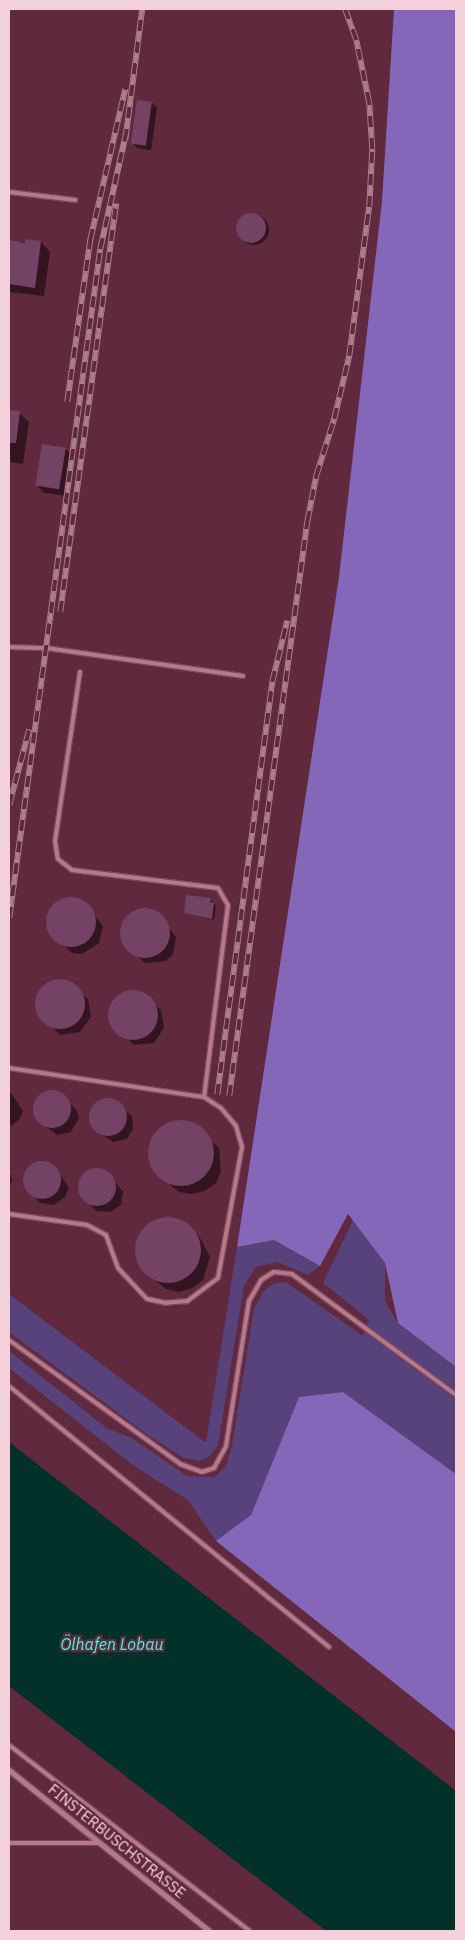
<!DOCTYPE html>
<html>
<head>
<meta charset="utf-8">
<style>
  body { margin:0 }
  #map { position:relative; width:465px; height:1940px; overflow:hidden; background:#60293d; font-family:"IBM Plex Sans",sans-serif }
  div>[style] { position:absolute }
  .green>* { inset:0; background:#57427c }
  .forest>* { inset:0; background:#8567b9 }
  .water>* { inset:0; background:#013129 }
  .shadow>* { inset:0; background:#0007 }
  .round { border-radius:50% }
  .building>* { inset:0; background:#744265; transform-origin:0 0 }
  .roads { filter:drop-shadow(1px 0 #78485b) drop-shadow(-1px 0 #78485b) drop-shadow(0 1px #78485b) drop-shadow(0 -1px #78485b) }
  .service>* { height:4px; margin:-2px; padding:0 2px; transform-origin:2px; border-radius:2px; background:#b8788c }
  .minor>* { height:5px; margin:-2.5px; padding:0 2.5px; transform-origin:2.5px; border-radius:2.5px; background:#b8788c }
  .rail>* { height:5.5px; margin-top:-2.75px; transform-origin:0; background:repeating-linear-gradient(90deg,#60293d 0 11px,#ab7e8d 0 22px); box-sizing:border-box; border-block:1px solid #ab7e8d }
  span { translate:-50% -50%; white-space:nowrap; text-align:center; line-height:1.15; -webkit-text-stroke:4.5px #60293d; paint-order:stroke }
  .street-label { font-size:15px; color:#f3d0da }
  .water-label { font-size:16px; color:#33fee0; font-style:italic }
  .frame { position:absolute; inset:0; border:10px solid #f3d0da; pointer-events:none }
</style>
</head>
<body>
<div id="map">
  <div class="green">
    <i style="clip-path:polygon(353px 1220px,385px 1263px,385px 1301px,398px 1323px,456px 1367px,456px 1474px,343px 1392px,299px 1397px,251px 1516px,216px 1541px,188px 1500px,133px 1465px,9px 1368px,9px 1351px,108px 1429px,130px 1437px,187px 1476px,215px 1477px,226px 1466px,232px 1445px,254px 1309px,263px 1292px,273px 1284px,286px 1282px,363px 1336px,369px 1320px,323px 1283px)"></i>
    <i style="clip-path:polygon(274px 1240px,320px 1266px,308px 1275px,277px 1262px,256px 1267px,244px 1286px,218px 1445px,209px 1457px,199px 1461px,184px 1458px,152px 1438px,9px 1332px,9px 1294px,206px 1443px,237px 1247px)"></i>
  </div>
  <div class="forest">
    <i style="clip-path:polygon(394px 9px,456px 9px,456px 1367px,398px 1323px,385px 1263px,348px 1214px,320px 1266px,274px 1240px,237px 1247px,339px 577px,382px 201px)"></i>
    <i style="clip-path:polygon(343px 1392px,456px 1474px,456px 1732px,216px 1541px,251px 1515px,299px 1397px)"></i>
  </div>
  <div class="water">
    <i style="clip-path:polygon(9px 1442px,456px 1791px,456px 1931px,326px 1931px,9px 1686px)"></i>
  </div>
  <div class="shadow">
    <i style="clip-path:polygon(152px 103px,157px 108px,151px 150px,137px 148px,133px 143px)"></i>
    <i class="round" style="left:239px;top:215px;width:30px;height:30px"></i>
    <i style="clip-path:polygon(9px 242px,41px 242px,50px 252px,44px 296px,9px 292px)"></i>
    <i style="clip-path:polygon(9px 411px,19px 413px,29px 422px,23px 464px,9px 462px)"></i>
    <i style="clip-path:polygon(66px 449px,73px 456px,68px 496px,44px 493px,37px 485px)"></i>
    <i style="clip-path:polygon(69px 899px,85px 903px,103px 926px,99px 943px,82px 954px,72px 953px,49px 931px,50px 913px,61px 901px)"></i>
    <i style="clip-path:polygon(210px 899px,216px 906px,214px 920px,185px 913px)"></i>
    <i style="clip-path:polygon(142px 910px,159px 914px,176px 937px,173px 954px,166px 961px,145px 963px,123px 942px,123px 924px,127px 917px)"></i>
    <i style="clip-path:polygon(65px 981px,88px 999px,91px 1017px,80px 1032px,60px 1035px,38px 1013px,38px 995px,49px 983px)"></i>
    <i style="clip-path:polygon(139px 992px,161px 1010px,164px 1028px,154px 1043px,134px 1045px,111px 1024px,111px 1006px,122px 994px)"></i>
    <i style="clip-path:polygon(9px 1090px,23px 1111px,19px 1120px,9px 1127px)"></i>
    <i style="clip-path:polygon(57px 1092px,76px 1109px,79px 1118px,71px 1132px,57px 1135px,37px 1120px,34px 1107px,42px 1094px)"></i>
    <i style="clip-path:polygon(113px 1099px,132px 1116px,133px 1129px,127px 1139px,113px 1142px,93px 1128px,90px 1114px,98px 1102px)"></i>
    <i style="clip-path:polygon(169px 1123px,191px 1123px,219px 1148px,221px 1172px,216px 1183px,205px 1191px,192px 1194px,179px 1192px,158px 1175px,151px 1163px,152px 1139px)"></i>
    <i style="clip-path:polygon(39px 1162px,54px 1166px,69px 1188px,65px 1197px,54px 1205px,40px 1203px,24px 1184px,27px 1170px)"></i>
    <i style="clip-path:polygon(95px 1169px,109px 1174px,123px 1192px,121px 1205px,110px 1212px,96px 1211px,80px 1191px,82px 1177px)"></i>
    <i style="clip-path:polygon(9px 1170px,12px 1180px,9px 1188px)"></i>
    <i style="clip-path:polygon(167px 1218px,189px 1226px,199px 1236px,210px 1257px,203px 1280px,192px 1288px,179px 1292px,166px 1289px,145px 1272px,138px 1260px,136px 1247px,146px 1227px)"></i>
  </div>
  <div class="building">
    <i style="left:137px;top:100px;width:15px;height:44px;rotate:8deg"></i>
    <i class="round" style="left:236px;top:213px;width:30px;height:30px"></i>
    <i style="clip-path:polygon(25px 239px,41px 241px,35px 288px,9px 284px,9px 240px,25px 243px)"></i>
    <i style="clip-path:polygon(9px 410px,20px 411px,16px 443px,9px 443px)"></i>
    <i style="left:42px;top:444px;width:24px;height:42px;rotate:9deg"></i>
    <i style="clip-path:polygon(186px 895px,211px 898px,210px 902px,214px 903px,212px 919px,184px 913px)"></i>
    <i class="round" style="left:46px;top:897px;width:50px;height:50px"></i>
    <i class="round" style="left:120px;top:908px;width:50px;height:50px"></i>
    <i class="round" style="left:35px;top:979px;width:50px;height:50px"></i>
    <i class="round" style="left:108px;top:990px;width:50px;height:50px"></i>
    <i class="round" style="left:33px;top:1090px;width:38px;height:38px"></i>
    <i class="round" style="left:89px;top:1098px;width:38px;height:38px"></i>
    <i class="round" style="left:148px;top:1120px;width:66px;height:66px"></i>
    <i class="round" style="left:23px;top:1161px;width:38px;height:38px"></i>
    <i class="round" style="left:78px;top:1168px;width:38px;height:38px"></i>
    <i class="round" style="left:135px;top:1217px;width:66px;height:66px"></i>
  </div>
  <div class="roads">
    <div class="service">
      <i style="left:9px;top:192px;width:67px;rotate:6.8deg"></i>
      <i style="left:9px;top:647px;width:37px;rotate:2deg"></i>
      <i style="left:46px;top:648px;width:199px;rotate:8.1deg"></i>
      <i style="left:80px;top:672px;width:171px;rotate:98.4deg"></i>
      <i style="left:55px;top:841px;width:18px;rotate:81deg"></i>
      <i style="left:58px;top:859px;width:18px;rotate:38deg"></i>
      <i style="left:72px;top:870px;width:147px;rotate:7deg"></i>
      <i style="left:218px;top:888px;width:20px;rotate:60deg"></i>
      <i style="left:228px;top:905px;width:193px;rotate:97.1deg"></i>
      <i style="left:9px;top:1068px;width:197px;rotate:8.5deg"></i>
      <i style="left:204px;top:1097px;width:20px;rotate:33deg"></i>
      <i style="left:221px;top:1108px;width:23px;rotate:50deg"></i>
      <i style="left:236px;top:1126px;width:22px;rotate:74deg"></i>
      <i style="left:242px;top:1147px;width:133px;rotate:100.4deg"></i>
      <i style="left:218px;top:1278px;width:39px;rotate:143deg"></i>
      <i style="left:187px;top:1301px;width:21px;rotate:175deg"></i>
      <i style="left:166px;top:1303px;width:19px;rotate:-168deg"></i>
      <i style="left:147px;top:1299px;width:42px;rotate:-133.1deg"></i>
      <i style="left:118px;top:1268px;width:35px;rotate:-110deg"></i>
      <i style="left:106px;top:1235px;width:21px;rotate:-152deg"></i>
      <i style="left:87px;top:1225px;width:79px;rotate:-172deg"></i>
      <i style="left:9px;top:1340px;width:211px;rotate:35.9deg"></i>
      <i style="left:180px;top:1464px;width:23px;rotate:20deg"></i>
      <i style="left:202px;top:1472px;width:13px;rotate:-18deg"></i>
      <i style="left:214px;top:1468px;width:25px;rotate:-61deg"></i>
      <i style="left:226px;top:1446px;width:147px;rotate:-81deg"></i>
      <i style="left:249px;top:1301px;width:24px;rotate:-60deg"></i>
      <i style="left:261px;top:1280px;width:15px;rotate:-32deg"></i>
      <i style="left:274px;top:1272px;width:18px;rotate:6deg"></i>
      <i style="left:292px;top:1274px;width:204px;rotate:36.4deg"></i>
      <i style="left:9px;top:1386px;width:413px;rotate:39.2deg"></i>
      <i style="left:9px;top:1745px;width:304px;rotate:37.7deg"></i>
      <i style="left:9px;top:1843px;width:91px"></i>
    </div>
    <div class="minor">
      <i style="left:9px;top:1770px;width:257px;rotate:38.8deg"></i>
    </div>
  </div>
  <div class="rail">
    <i style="left:125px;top:140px;width:132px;rotate:-82.6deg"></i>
    <i style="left:67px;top:402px;width:164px;rotate:-81.9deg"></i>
    <i style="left:90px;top:240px;width:155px;rotate:-76.9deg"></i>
    <i style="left:60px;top:612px;width:412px;rotate:-82.2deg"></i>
    <i style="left:9px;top:805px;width:78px;rotate:-75.1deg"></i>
    <i style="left:9px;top:918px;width:675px;rotate:-82.25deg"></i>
    <i style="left:100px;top:249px;width:119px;rotate:-77.4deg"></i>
    <i style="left:217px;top:1095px;width:417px;rotate:-82.4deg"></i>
    <i style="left:272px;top:682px;width:63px;rotate:-76.2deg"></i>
    <i style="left:229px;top:1096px;width:579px;rotate:-82.26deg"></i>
    <i style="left:307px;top:522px;width:47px;rotate:-78.9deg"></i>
    <i style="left:316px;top:476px;width:60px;rotate:-72.5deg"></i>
    <i style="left:334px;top:419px;width:65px;rotate:-76.6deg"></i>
    <i style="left:349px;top:356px;width:150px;rotate:-82.4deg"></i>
    <i style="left:369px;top:207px;width:58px;rotate:-87deg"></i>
    <i style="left:372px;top:149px;width:46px;rotate:-93.7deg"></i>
    <i style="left:369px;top:103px;width:64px;rotate:-101.7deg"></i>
    <i style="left:356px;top:40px;width:33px;rotate:-110deg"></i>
  </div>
  <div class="street-label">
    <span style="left:117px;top:1841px;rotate:39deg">FINSTERBUSCHSTRASSE</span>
  </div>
  <div class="water-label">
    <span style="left:112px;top:1644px">Ölhafen Lobau</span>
  </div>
  <div class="frame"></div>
</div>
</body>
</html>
